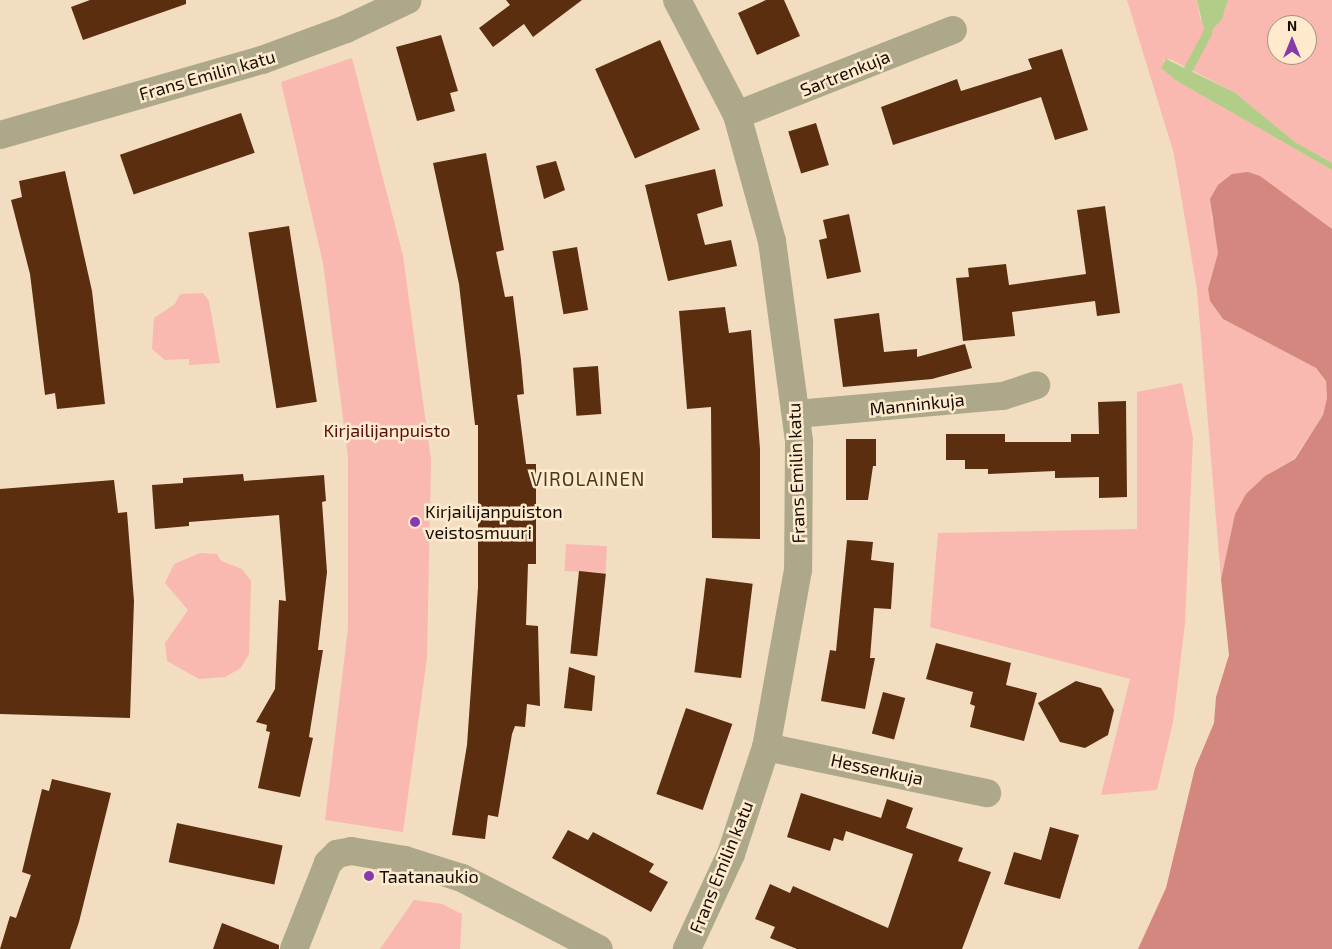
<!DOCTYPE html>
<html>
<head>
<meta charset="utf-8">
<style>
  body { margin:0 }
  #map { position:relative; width:1332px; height:949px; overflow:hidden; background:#f2ddc0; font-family:"Exo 2",sans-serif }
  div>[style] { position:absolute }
  .green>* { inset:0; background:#f9b8b0; transform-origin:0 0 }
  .forest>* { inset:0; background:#d4877e }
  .water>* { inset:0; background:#b2cd88 }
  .stream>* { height:9px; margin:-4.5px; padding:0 4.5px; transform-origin:4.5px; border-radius:4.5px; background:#b2cd88 }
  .building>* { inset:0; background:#5a2e0f; transform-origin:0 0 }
  .minor>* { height:28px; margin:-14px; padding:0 14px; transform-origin:14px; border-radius:14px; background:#aca889 }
  .dots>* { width:14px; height:14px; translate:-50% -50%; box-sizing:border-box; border:2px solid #ffeacd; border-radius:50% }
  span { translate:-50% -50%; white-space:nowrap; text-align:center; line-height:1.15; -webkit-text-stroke:5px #ffeacd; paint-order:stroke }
  .street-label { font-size:18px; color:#140d04 }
  .park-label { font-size:18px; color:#540e0c }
  .poi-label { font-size:18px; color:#140d04 }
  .left { translate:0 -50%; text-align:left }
  .neighbourhood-label { font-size:19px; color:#48381f; letter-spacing:1px }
  .north { position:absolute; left:1267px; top:15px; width:50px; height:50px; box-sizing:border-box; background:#ffeacd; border:1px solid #a1927d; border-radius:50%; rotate:0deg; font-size:14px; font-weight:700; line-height:20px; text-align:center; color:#140d04 }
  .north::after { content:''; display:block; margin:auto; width:18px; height:22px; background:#873aab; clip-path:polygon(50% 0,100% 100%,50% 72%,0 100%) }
</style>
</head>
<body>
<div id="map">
  <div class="green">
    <i style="clip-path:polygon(evenodd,1127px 0,1197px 0,1200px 18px,1210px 29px,1225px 11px,1228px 0,1332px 0,1332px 163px,1295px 142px,1234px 92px,1170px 59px,1163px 61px,1177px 81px,1332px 170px,1332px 229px,1260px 176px,1211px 216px,1218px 234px,1218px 253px,1208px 289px,1210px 301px,1223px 319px,1316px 368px,1326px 381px,1327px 398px,1323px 415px,1294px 459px,1265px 476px,1246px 495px,1235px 514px,1221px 579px,1197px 290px,1174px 154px,1127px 0,1277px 25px,1307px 25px,1307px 55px,1277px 55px,1277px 25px)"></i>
    <i style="clip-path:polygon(352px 58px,403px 256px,431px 460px,427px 658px,403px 832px,325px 820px,348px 628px,348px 457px,323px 263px,281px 82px)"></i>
    <i style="clip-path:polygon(203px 293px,209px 301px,220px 363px,189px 365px,189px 359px,165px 360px,152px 349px,154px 318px,175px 304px,180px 294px)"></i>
    <i style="clip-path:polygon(1182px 383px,1193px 438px,1185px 623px,1173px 722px,1157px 790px,1101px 795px,1130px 679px,930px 627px,938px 533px,1137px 529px,1137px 392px)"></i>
    <i style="left:566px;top:544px;width:41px;height:27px;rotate:3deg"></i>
    <i style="clip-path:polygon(200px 553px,217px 554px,221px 561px,242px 569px,251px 581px,249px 654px,241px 668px,225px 677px,199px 679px,167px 661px,165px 643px,188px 610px,165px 583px,174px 564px)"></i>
    <i style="clip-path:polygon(414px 900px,442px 904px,462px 914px,460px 949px,380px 949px)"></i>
  </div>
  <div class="forest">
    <i style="clip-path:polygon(1248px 172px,1260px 176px,1332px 229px,1332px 949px,1138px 949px,1166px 888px,1195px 768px,1214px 723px,1216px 697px,1229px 655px,1221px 579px,1235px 514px,1246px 494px,1265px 476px,1295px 459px,1323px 415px,1327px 398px,1326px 381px,1316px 368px,1223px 319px,1210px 301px,1208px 289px,1218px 253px,1210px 199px,1218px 185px,1232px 174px)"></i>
  </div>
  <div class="water">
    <i style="clip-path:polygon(1197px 0,1228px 0,1222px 19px,1213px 29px,1203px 26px)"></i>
    <i style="clip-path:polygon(1166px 59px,1234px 92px,1295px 142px,1332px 163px,1332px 170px,1177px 81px,1161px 68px)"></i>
  </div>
  <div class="stream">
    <i style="left:1184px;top:76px;width:49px;rotate:-61.9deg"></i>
    <i style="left:1207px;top:33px;width:33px;rotate:-81deg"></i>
  </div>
  <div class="building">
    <i style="clip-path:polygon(90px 0,186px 0,186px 4px,83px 40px,71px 7px)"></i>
    <i style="clip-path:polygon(506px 0,582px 0,533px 37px,524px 24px,493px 47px,479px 28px,510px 5px)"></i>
    <i style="clip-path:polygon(766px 0,784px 0,800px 36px,757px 55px,738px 13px)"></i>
    <i style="clip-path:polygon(441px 35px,458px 91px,450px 93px,455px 111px,417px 121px,396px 47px)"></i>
    <i style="left:660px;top:40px;width:98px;height:71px;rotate:66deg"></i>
    <i style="clip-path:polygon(1062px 49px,1088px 130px,1055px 140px,1041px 97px,893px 145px,881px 107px,957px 79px,961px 91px,1032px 69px,1028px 59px)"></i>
    <i style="left:241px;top:113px;width:42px;height:128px;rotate:71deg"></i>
    <i style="left:816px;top:123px;width:44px;height:29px;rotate:73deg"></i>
    <i style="clip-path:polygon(486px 153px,504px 250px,496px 252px,505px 297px,513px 296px,521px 360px,524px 394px,517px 395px,525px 456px,526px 464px,536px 464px,536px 564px,528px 564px,526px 625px,538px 626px,540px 706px,527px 704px,525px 727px,515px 726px,512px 734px,498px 817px,488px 815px,485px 839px,452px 835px,467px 745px,478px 587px,478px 425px,475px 425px,459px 284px,433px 163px)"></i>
    <i style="clip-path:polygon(556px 161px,565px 190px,544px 199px,536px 166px)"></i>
    <i style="clip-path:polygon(715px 169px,723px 206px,697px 214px,705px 245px,731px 240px,737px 266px,668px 281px,645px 185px)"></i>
    <i style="clip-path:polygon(65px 171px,92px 291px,105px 404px,57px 409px,55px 393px,45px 395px,30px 274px,11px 200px,22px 197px,19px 181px)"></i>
    <i style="clip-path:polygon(1105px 206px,1120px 313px,1097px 316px,1095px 301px,1012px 312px,1015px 336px,963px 341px,956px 278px,969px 277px,968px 268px,1006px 264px,1009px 285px,1086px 274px,1077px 210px)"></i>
    <i style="clip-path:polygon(849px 214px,861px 272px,827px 279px,819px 240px,827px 238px,823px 220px)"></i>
    <i style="left:289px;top:226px;width:178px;height:41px;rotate:81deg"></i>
    <i style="left:577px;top:247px;width:64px;height:25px;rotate:80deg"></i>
    <i style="clip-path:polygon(725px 307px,729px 333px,751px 330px,760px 449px,760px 539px,712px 538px,711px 407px,687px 409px,679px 311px)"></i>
    <i style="clip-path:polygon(879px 313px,884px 352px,917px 349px,917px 357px,965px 344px,972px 368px,932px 379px,843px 387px,834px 319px)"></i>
    <i style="left:598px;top:366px;width:48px;height:25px;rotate:86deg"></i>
    <i style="clip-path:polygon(1126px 401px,1127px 497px,1099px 498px,1099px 477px,1055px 478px,1055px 471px,988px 474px,988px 469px,965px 469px,965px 460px,946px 460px,946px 434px,1005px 434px,1005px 442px,1071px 442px,1071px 434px,1099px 434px,1098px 402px)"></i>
    <i style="clip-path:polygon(846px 439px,876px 439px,876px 466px,873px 466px,868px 500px,846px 500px)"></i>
    <i style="clip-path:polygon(243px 474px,244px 481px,324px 475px,326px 501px,322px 502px,327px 572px,318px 650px,323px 650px,309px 737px,313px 738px,300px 797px,258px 788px,270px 732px,266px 731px,267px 725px,256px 722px,275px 689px,279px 600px,286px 601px,279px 515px,189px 522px,189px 526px,155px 529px,152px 485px,183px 483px,183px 478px)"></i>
    <i style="clip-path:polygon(114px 480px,118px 513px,127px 512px,134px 601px,130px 718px,0 714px,0 489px)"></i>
    <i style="clip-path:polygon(847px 540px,873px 542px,871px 560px,894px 563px,891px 609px,874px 608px,870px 658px,875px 658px,865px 709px,821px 701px,830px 650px,836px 651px)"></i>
    <i style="left:579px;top:571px;width:27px;height:83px;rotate:6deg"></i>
    <i style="left:706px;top:578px;width:47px;height:95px;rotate:7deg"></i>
    <i style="clip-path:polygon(936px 643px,1011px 663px,1006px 685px,1037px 693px,1024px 741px,970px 727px,975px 706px,970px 704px,973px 692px,926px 679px)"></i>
    <i style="clip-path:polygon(569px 667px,595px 676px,592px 711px,564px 708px)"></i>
    <i style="clip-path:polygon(1076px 681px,1101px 688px,1114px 710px,1108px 735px,1085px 748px,1060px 742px,1038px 703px)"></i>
    <i style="left:883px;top:692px;width:23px;height:43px;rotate:15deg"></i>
    <i style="left:686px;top:708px;width:49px;height:91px;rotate:19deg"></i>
    <i style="clip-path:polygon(52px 779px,111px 793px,79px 922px,70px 949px,0 949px,10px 916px,16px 918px,31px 875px,22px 872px,42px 789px,49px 791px)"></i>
    <i style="clip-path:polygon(801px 793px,881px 818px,887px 799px,913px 808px,906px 828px,963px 848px,958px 861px,991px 872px,962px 949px,797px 949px,770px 938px,775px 927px,755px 919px,770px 884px,790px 893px,793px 886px,888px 928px,913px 854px,846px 831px,843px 841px,834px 838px,830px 851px,787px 837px)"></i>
    <i style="left:177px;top:823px;width:108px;height:40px;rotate:12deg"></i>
    <i style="clip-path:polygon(1050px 827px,1079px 835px,1060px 899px,1004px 884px,1014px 852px,1041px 860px)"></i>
    <i style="clip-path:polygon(568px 830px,588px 840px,593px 832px,654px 864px,649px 872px,668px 882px,651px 912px,552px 858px)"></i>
    <i style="clip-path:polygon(222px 923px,279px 945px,279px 949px,213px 949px)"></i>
  </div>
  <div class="minor">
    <i style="left:677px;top:0;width:130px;rotate:62.4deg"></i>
    <i style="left:737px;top:115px;width:131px;rotate:74.5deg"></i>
    <i style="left:772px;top:241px;width:203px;rotate:82.3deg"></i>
    <i style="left:799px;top:442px;width:128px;rotate:90.4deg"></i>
    <i style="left:798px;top:570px;width:180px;rotate:100.2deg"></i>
    <i style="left:766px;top:747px;width:113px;rotate:108.1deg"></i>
    <i style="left:731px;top:854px;width:105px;rotate:114.9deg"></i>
    <i style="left:737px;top:115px;width:232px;rotate:-21.5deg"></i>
    <i style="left:0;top:135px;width:273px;rotate:-16deg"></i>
    <i style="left:262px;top:60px;width:90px;rotate:-20.3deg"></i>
    <i style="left:346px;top:29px;width:68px;rotate:-25.1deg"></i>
    <i style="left:796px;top:414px;width:208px;rotate:-5deg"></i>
    <i style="left:1003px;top:396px;width:35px;rotate:-18deg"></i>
    <i style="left:766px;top:747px;width:226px;rotate:11.8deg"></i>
    <i style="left:294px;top:949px;width:92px;rotate:-68.4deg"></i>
    <i style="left:328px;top:863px;width:13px;rotate:-45deg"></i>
    <i style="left:337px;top:854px;width:14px;rotate:-12deg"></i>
    <i style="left:351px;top:851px;width:55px;rotate:9.5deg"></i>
    <i style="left:405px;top:860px;width:60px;rotate:17.5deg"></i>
    <i style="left:462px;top:878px;width:154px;rotate:27.4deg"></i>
  </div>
  <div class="dots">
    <i style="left:415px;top:522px;background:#873aab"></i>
    <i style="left:369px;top:876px;background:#873aab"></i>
  </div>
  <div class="street-label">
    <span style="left:845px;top:73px;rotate:-22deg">Sartrenkuja</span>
    <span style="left:207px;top:75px;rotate:-16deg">Frans Emilin katu</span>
    <span style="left:917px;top:404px;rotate:-6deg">Manninkuja</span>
    <span style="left:796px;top:473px;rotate:-92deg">Frans Emilin katu</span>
    <span style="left:877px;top:769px;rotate:12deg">Hessenkuja</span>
    <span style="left:721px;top:867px;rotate:-68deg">Frans Emilin katu</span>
  </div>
  <div class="park-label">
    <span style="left:387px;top:430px">Kirjailijanpuisto</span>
  </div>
  <div class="poi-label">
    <span class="left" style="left:425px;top:522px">Kirjailijanpuiston<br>veistosmuuri</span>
    <span class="left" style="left:379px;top:876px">Taatanaukio</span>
  </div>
  <div class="neighbourhood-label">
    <span style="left:588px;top:479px">VIROLAINEN</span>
  </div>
  <div class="north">N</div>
</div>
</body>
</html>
